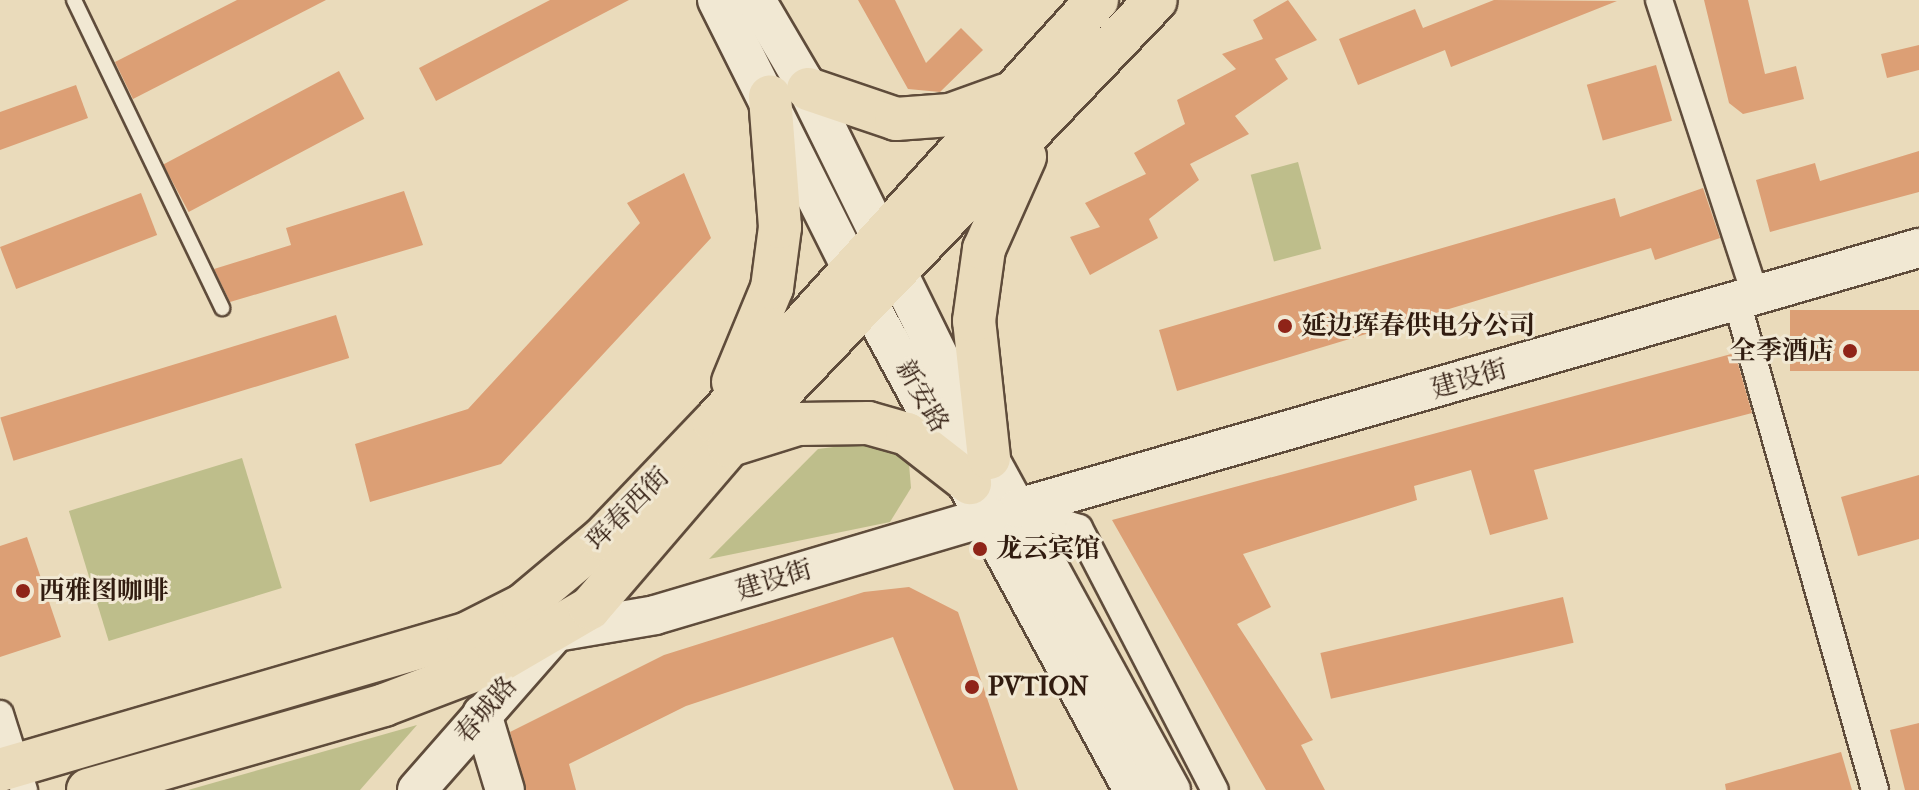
<!DOCTYPE html>
<html>
<head>
<meta charset="utf-8">
<style>
  body { margin:0 }
  #map { position:relative; width:1919px; height:790px; overflow:hidden; background:#eadbbb; font-family:"IM FELL French Canon","Noto Serif SC",serif }
  div>[style] { position:absolute }
  .green>* { inset:0; background:#bebe8b; transform-origin:0 0 }
  .building>* { inset:0; background:#dc9f75; transform-origin:0 0 }
  .roads { filter:drop-shadow(2px 0 #5f4c3b) drop-shadow(-2px 0 #5f4c3b) drop-shadow(0 2px #5f4c3b) drop-shadow(0 -2px #5f4c3b) }
  .lane>* { height:14px; margin:-7px; padding:0 7px; transform-origin:7px; border-radius:7px; background:#f1e8d3 }
  .street>* { height:26px; margin:-13px; padding:0 13px; transform-origin:13px; border-radius:13px; background:#f1e8d3 }
  .secondary>* { height:38px; margin:-19px; padding:0 19px; transform-origin:19px; border-radius:19px; background:#f1e8d3 }
  .primary>* { height:42px; margin:-21px; padding:0 21px; transform-origin:21px; border-radius:21px; background:#eadbbb }
  .dots>* { width:22px; height:22px; translate:-50% -50%; box-sizing:border-box; border:4px solid #f1e8d3; border-radius:50% }
  span { translate:-50% -50%; white-space:nowrap; text-align:center; line-height:1.15; -webkit-text-stroke:6px #f1e8d3; paint-order:stroke }
  .poi-label { font-size:26px; color:#311c10; font-weight:700 }
  .left { translate:0 -50%; text-align:left }
  .right { translate:-100% -50%; text-align:right }
  .street-label { font-size:26px; color:#311c10 }
</style>
</head>
<body>
<div id="map">
  <div class="green">
    <i style="left:1298px;top:162px;width:90px;height:49px;rotate:75deg"></i>
    <i style="clip-path:polygon(880px 441px,909px 464px,911px 488px,890px 522px,709px 559px,818px 449px)"></i>
    <i style="left:242px;top:458px;width:136px;height:181px;rotate:73deg"></i>
    <i style="clip-path:polygon(417px 725px,360px 790px,188px 790px)"></i>
  </div>
  <div class="building">
    <i style="clip-path:polygon(237px 0,326px 0,133px 99px,115px 62px)"></i>
    <i style="clip-path:polygon(550px 0,629px 0,436px 101px,419px 68px)"></i>
    <i style="clip-path:polygon(858px 0,895px 0,926px 63px,961px 28px,983px 50px,940px 92px,908px 89px)"></i>
    <i style="clip-path:polygon(1288px 0,1317px 40px,1275px 59px,1288px 79px,1235px 116px,1249px 134px,1190px 164px,1199px 180px,1149px 219px,1158px 238px,1090px 275px,1070px 237px,1100px 227px,1085px 203px,1146px 174px,1134px 153px,1185px 124px,1177px 100px,1236px 69px,1222px 54px,1263px 39px,1253px 20px)"></i>
    <i style="clip-path:polygon(1494px 0,1617px 1px,1451px 67px,1445px 50px,1358px 85px,1339px 39px,1415px 9px,1423px 28px)"></i>
    <i style="clip-path:polygon(1704px 0,1748px 0,1765px 74px,1796px 66px,1804px 99px,1743px 114px,1729px 103px)"></i>
    <i style="clip-path:polygon(1919px 45px,1919px 70px,1887px 78px,1881px 54px)"></i>
    <i style="left:1656px;top:65px;width:58px;height:72px;rotate:74deg"></i>
    <i style="left:339px;top:71px;width:54px;height:199px;rotate:62deg"></i>
    <i style="clip-path:polygon(76px 85px,88px 118px,0 150px,0 112px)"></i>
    <i style="clip-path:polygon(1919px 151px,1919px 192px,1770px 232px,1756px 180px,1815px 163px,1820px 181px)"></i>
    <i style="clip-path:polygon(684px 173px,711px 238px,501px 464px,370px 502px,355px 444px,468px 409px,640px 223px,627px 203px)"></i>
    <i style="clip-path:polygon(1703px 188px,1720px 238px,1655px 260px,1651px 248px,1177px 391px,1159px 330px,1615px 198px,1620px 217px)"></i>
    <i style="clip-path:polygon(404px 191px,423px 245px,230px 302px,214px 269px,291px 245px,286px 228px)"></i>
    <i style="left:141px;top:193px;width:45px;height:151px;rotate:69deg"></i>
    <i style="left:1919px;top:310px;width:61px;height:129px;rotate:90deg"></i>
    <i style="left:336px;top:315px;width:45px;height:351px;rotate:73deg"></i>
    <i style="clip-path:polygon(1735px 353px,1752px 413px,1534px 470px,1548px 519px,1490px 535px,1471px 470px,1414px 486px,1417px 500px,1243px 554px,1271px 607px,1237px 624px,1313px 740px,1301px 745px,1325px 790px,1266px 790px,1112px 520px)"></i>
    <i style="clip-path:polygon(1919px 475px,1919px 539px,1858px 556px,1841px 497px)"></i>
    <i style="clip-path:polygon(27px 537px,61px 637px,0 657px,0 546px)"></i>
    <i style="clip-path:polygon(909px 587px,958px 612px,1018px 790px,954px 790px,893px 637px,686px 706px,569px 764px,576px 790px,526px 790px,510px 732px,664px 655px,864px 592px)"></i>
    <i style="left:1563px;top:597px;width:47px;height:249px;rotate:77deg"></i>
    <i style="clip-path:polygon(1919px 723px,1919px 790px,1905px 790px,1890px 730px)"></i>
    <i style="clip-path:polygon(1841px 752px,1852px 790px,1726px 790px,1725px 784px)"></i>
  </div>
  <div class="roads">
    <div class="lane">
      <i style="left:74px;top:0;width:342px;rotate:64.3deg"></i>
    </div>
    <div class="street">
      <i style="left:1659px;top:0;width:311px;rotate:71.9deg"></i>
      <i style="left:1737px;top:302px;width:507px;rotate:74.21deg"></i>
      <i style="left:1018px;top:508px;width:64px;rotate:18.2deg"></i>
      <i style="left:1079px;top:528px;width:295px;rotate:62.6deg"></i>
      <i style="left:0;top:714px;width:80px;rotate:72.5deg"></i>
    </div>
    <div class="secondary">
      <i style="left:717px;top:0;width:338px;rotate:63.4deg"></i>
      <i style="left:868px;top:302px;width:555px;rotate:61.5deg"></i>
      <i style="left:756px;top:0;width:93px;rotate:59.6deg"></i>
      <i style="left:803px;top:80px;width:421px;rotate:63.8deg"></i>
      <i style="left:989px;top:458px;width:379px;rotate:61.3deg"></i>
      <i style="left:1018px;top:508px;width:938px;rotate:-16.1deg"></i>
      <i style="left:482px;top:714px;width:79px;rotate:73.2deg"></i>
      <i style="left:417px;top:790px;width:210px;rotate:-48.7deg"></i>
      <i style="left:556px;top:632px;width:100px;rotate:-9.7deg"></i>
      <i style="left:655px;top:615px;width:348px;rotate:-16.5deg"></i>
    </div>
    <div class="primary">
      <i style="left:808px;top:89px;width:93px;rotate:18.8deg"></i>
      <i style="left:896px;top:119px;width:54px;rotate:-4.2deg"></i>
      <i style="left:950px;top:115px;width:59px;rotate:-19.7deg"></i>
      <i style="left:733px;top:382px;width:102px;rotate:-67.5deg"></i>
      <i style="left:772px;top:288px;width:62px;rotate:-82.5deg"></i>
      <i style="left:780px;top:227px;width:131px;rotate:-94.4deg"></i>
      <i style="left:734px;top:444px;width:67px;rotate:-17.4deg"></i>
      <i style="left:798px;top:424px;width:70px;rotate:-0.8deg"></i>
      <i style="left:868px;top:423px;width:41px;rotate:15.8deg"></i>
      <i style="left:907px;top:434px;width:80px;rotate:37.9deg"></i>
      <i style="left:989px;top:458px;width:138px;rotate:-96.2deg"></i>
      <i style="left:974px;top:321px;width:73px;rotate:-82.1deg"></i>
      <i style="left:984px;top:249px;width:101px;rotate:-66deg"></i>
      <i style="left:0;top:770px;width:488px;rotate:-16.3deg"></i>
      <i style="left:468px;top:633px;width:62px;rotate:-27deg"></i>
      <i style="left:523px;top:605px;width:103px;rotate:-39.9deg"></i>
      <i style="left:602px;top:539px;width:162px;rotate:-46.3deg"></i>
      <i style="left:714px;top:422px;width:570px;rotate:-47.77deg"></i>
      <i style="left:88px;top:790px;width:308px;rotate:-16deg"></i>
      <i style="left:384px;top:705px;width:123px;rotate:-20.9deg"></i>
      <i style="left:499px;top:661px;width:105px;rotate:-30.2deg"></i>
      <i style="left:590px;top:608px;width:213px;rotate:-49.4deg"></i>
      <i style="left:729px;top:446px;width:617px;rotate:-46.25deg"></i>
    </div>
  </div>
  <div class="dots">
    <i style="left:1285px;top:326px;background:#8f2418"></i>
    <i style="left:1850px;top:351px;background:#8f2418"></i>
    <i style="left:980px;top:549px;background:#8f2418"></i>
    <i style="left:23px;top:591px;background:#8f2418"></i>
    <i style="left:972px;top:687px;background:#8f2418"></i>
  </div>
  <div class="poi-label">
    <span class="left" style="left:1301px;top:326px">延边珲春供电分公司</span>
    <span class="right" style="left:1834px;top:351px">全季酒店</span>
    <span class="left" style="left:996px;top:549px">龙云宾馆</span>
    <span class="left" style="left:39px;top:591px">西雅图咖啡</span>
    <span class="left" style="left:988px;top:687px">PVTION</span>
  </div>
  <div class="street-label">
    <span style="left:1469px;top:379px;rotate:-16deg">建设街</span>
    <span style="left:922px;top:396px;rotate:60deg">新安路</span>
    <span style="left:628px;top:509px;rotate:-45deg">珲春西街</span>
    <span style="left:774px;top:580px;rotate:-17deg">建设街</span>
    <span style="left:486px;top:710px;rotate:-49deg">春城路</span>
  </div>
</div>
</body>
</html>
